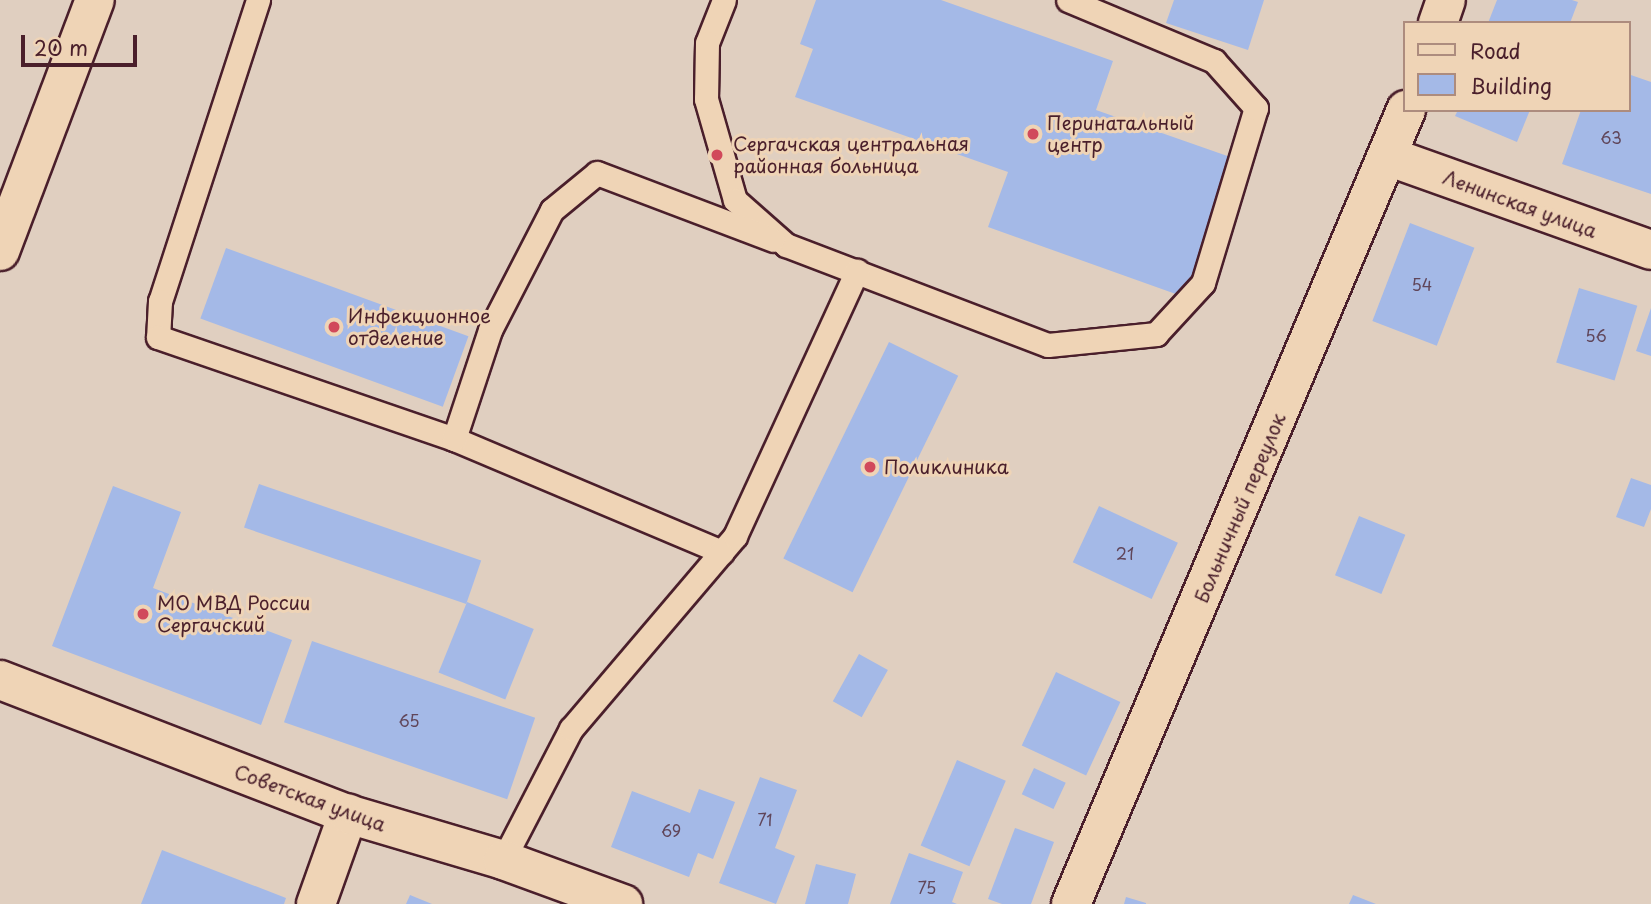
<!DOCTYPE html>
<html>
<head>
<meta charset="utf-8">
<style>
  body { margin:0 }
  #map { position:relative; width:1651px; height:904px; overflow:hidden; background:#e0cfc0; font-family:"Playpen Sans",sans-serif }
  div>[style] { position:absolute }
  .building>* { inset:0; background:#a4b9e7; transform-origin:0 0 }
  .roads { filter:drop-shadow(2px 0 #4a1f2b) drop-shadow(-2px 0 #4a1f2b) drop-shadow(0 2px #4a1f2b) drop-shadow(0 -2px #4a1f2b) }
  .service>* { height:23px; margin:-11.5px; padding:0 11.5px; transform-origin:11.5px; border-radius:11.5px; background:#efd4b6 }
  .minor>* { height:38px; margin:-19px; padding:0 19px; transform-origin:19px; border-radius:19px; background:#efd4b6 }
  .secondary>* { height:38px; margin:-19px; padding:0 19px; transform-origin:19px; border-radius:19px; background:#efd4b6 }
  .dots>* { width:19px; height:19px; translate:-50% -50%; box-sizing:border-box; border:4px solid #efd4b6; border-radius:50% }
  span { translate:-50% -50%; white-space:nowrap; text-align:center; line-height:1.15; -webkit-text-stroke:6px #efd4b6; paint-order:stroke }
  .number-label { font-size:16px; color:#60465a }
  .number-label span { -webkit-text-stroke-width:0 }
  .poi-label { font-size:19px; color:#4a1f2b }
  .left { translate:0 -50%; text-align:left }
  .street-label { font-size:19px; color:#4a1f2b }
  .legend { position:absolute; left:1403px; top:21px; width:228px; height:91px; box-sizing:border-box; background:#efd4b6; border:2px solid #ad8c7e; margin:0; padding:9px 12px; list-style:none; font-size:21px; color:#4a1f2b }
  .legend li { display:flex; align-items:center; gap:14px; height:35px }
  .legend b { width:35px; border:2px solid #ad8c7e }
  .scale { position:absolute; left:21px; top:35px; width:116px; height:32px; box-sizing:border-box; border:4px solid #4a1f2b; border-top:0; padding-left:9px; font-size:21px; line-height:24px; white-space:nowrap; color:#4a1f2b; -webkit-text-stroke:5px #efd4b6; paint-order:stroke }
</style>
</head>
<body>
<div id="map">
  <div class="building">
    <i style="clip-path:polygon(816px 0,941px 0,1113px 61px,1096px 110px,1236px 159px,1187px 298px,988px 227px,1008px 172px,795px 97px,813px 49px,800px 44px)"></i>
    <i style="clip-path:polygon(1174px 0,1264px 0,1248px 50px,1166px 23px)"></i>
    <i style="clip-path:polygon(1497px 0,1572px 0,1578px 2px,1570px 23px,1488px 23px)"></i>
    <i style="clip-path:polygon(1628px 74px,1651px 82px,1651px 194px,1562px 164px,1581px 110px,1628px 110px)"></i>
    <i style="clip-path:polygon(1458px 110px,1530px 110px,1517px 142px,1455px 116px)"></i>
    <i style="left:1410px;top:223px;width:69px;height:105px;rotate:21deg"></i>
    <i style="left:226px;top:248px;width:258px;height:75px;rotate:20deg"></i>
    <i style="left:1579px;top:288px;width:61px;height:78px;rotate:17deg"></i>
    <i style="clip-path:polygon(1651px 308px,1651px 356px,1636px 351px)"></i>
    <i style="left:889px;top:342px;width:77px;height:241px;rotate:26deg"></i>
    <i style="clip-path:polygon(1631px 478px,1651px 485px,1651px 509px,1644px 527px,1616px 517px)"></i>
    <i style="left:259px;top:484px;width:235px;height:46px;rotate:19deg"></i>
    <i style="clip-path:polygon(113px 486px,181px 512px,153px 588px,292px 640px,261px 725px,52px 646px)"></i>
    <i style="left:1099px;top:506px;width:87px;height:62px;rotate:25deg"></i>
    <i style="left:1359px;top:516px;width:50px;height:64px;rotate:22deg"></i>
    <i style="left:467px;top:602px;width:72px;height:76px;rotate:22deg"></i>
    <i style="left:312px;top:641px;width:236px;height:86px;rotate:19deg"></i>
    <i style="left:859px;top:654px;width:33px;height:54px;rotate:29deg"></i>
    <i style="left:1056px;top:672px;width:71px;height:81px;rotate:25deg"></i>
    <i style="left:957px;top:760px;width:53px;height:93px;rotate:23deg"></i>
    <i style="left:1034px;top:768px;width:35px;height:29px;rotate:25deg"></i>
    <i style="clip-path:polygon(760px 777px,797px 790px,775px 848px,795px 856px,776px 904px,719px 883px)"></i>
    <i style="clip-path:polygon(699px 789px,735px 802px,713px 859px,698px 853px,689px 877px,611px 847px,632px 791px,690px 813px)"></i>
    <i style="clip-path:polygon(1015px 828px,1054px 842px,1031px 904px,1002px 904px,988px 899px)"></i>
    <i style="clip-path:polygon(162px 850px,286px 898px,284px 904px,141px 904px)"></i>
    <i style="clip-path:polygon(909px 853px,963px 872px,952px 902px,957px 904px,890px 904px)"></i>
    <i style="clip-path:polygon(816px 864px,856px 874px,848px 904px,805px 904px)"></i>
    <i style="clip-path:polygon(410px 895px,432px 904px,406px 904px)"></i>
    <i style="clip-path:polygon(1353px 895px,1376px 904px,1349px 904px)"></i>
    <i style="clip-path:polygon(1126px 897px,1146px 903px,1146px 904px,1124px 904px)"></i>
  </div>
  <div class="roads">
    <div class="service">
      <i style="left:258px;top:0;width:317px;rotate:108deg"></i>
      <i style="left:160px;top:301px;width:36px;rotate:93deg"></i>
      <i style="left:158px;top:337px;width:313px;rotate:19deg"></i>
      <i style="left:724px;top:0;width:46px;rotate:111.6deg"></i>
      <i style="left:707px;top:43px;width:56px;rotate:91deg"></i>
      <i style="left:706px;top:99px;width:105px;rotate:74deg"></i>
      <i style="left:735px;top:200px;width:68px;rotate:41.4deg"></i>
      <i style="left:786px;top:245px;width:280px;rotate:20.9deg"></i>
      <i style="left:1048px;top:345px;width:109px;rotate:-5.8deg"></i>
      <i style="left:1156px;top:334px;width:69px;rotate:-47.3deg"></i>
      <i style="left:1203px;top:283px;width:183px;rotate:-73.2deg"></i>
      <i style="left:1256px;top:108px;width:63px;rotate:-131.8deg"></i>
      <i style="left:1214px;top:61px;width:158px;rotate:-157.3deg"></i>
      <i style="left:722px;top:552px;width:291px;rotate:-157.1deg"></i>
      <i style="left:454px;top:439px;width:115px;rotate:-71.7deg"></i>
      <i style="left:490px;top:330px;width:135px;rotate:-62.7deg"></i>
      <i style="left:552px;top:210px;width:58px;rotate:-39.4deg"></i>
      <i style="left:597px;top:173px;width:188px;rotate:20.8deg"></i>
      <i style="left:503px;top:860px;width:148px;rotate:-62.6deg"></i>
      <i style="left:571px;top:729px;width:253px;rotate:-49.6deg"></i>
      <i style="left:735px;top:536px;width:292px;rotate:-65.3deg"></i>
    </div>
    <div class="minor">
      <i style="left:1438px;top:23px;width:24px;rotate:-71deg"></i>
      <i style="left:1390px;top:157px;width:277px;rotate:19.6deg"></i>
      <i style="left:316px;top:904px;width:96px;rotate:-70.4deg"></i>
      <i style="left:1071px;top:904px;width:862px;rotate:-67.12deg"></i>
    </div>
    <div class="secondary">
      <i style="left:0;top:251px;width:268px;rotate:-69.3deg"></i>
      <i style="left:0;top:680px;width:373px;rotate:21.1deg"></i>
      <i style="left:348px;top:814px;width:162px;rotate:16.5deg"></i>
      <i style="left:503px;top:860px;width:128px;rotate:20.1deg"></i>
    </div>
  </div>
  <div class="dots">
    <i style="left:1033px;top:134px;background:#d1495b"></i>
    <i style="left:717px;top:155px;background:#d1495b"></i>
    <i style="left:334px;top:327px;background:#d1495b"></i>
    <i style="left:870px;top:467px;background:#d1495b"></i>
    <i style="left:143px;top:614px;background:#d1495b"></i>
  </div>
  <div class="number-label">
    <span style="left:1611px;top:137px">63</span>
    <span style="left:1422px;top:284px">54</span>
    <span style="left:1596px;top:335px">56</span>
    <span style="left:1125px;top:553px">21</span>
    <span style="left:409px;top:720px">65</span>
    <span style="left:765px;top:819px">71</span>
    <span style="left:671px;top:830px">69</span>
    <span style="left:927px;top:887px">75</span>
  </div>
  <div class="poi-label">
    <span class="left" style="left:1047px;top:134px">Перинатальный<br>центр</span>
    <span class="left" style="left:733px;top:155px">Сергачская центральная<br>районная больница</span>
    <span class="left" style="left:348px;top:327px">Инфекционное<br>отделение</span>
    <span class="left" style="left:884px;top:467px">Поликлиника</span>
    <span class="left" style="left:157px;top:614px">МО МВД России<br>Сергачский</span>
  </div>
  <div class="street-label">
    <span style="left:1520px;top:204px;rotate:20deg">Ленинская улица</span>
    <span style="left:1240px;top:508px;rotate:-67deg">Больничный переулок</span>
    <span style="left:310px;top:798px;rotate:20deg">Советская улица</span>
  </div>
  <ul class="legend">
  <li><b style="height:9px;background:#efd4b6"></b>Road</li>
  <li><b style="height:19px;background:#a4b9e7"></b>Building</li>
  </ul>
  <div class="scale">20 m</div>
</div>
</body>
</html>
